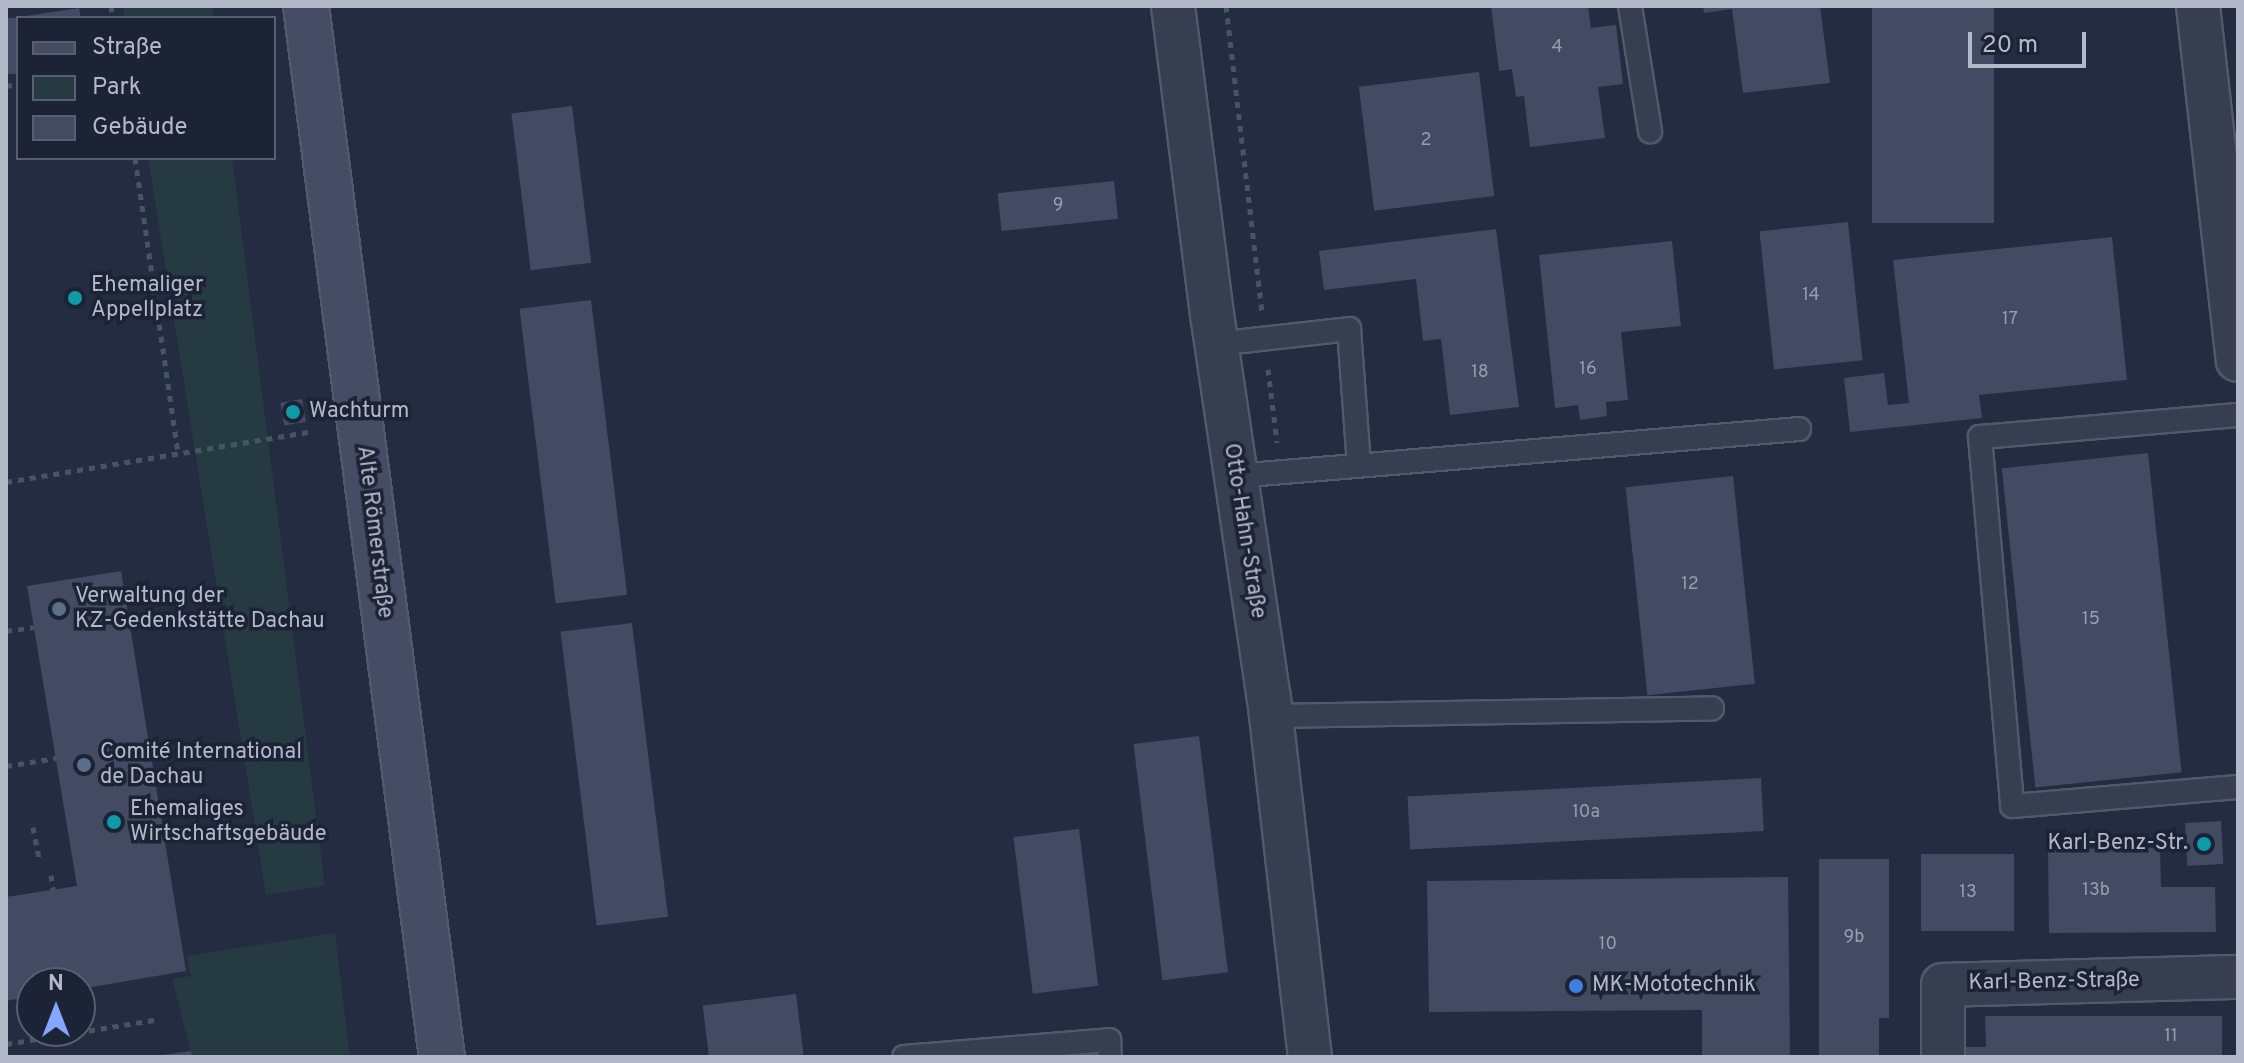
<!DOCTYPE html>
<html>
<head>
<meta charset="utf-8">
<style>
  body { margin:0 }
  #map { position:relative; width:2244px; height:1063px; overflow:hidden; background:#232c40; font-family:Overpass,sans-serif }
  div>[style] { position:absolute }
  .green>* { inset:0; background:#253a41; transform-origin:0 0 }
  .building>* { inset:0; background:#424b62; transform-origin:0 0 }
  .path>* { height:5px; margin-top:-2.5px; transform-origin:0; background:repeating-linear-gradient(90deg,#43575e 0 6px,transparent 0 12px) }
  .roads { filter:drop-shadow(2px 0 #52596a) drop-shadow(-2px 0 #52596a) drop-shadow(0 2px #52596a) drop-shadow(0 -2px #52596a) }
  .service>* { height:22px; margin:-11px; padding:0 11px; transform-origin:11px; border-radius:11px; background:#373e50 }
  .minor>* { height:42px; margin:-21px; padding:0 21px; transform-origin:21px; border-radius:21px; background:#373e50 }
  .secondary>* { height:44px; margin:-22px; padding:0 22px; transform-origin:22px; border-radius:22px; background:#454c63 }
  .dots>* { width:22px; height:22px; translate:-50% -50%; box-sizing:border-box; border:4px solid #1c2335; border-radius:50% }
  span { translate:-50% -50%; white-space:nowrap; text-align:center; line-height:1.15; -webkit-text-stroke:7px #1c2335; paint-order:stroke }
  .number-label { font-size:18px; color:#989eb0 }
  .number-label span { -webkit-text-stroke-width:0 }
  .poi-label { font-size:22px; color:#b4b9ca }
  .left { translate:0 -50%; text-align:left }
  .right { translate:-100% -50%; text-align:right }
  .street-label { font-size:22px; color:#b4b9ca }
  .frame { position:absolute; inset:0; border:8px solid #b4b9ca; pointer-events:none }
  .legend { position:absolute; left:16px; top:16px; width:260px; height:144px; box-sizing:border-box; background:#1c2335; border:2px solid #595f71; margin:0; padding:10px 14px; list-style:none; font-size:24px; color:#b4b9ca }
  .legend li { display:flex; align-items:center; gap:16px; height:40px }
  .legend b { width:40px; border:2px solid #595f71 }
  .north { position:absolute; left:16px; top:967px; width:80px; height:80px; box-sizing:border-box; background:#1c2335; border:2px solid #595f71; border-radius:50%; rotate:0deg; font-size:22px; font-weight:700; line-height:32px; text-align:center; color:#b4b9ca }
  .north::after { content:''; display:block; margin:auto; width:28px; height:36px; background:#86a5fe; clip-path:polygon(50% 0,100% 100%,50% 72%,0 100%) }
  .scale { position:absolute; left:1968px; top:32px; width:118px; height:36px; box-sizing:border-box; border:4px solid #b4b9ca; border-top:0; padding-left:10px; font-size:24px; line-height:28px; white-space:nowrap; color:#b4b9ca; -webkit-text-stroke:6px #1c2335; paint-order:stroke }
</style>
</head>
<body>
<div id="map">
  <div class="green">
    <i style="left:124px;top:6px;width:89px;height:12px"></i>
    <i style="clip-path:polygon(148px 158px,232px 158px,325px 886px,266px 895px)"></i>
    <i style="clip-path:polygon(335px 933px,350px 1057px,192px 1057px,172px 979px,191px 976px,187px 956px)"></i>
  </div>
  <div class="building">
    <i style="clip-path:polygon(1491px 6px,1588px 6px,1591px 28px,1616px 25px,1623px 84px,1598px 87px,1605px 138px,1530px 147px,1524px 96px,1516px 97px,1512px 69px,1499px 71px)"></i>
    <i style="clip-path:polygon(1703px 6px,1820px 6px,1830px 83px,1743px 93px,1732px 9px,1704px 13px)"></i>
    <i style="left:1872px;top:6px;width:122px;height:217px"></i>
    <i style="clip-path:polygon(79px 8px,81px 18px,26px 18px,26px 16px)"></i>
    <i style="left:18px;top:18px;width:56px;height:12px;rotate:90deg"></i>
    <i style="left:1479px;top:72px;width:125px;height:121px;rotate:83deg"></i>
    <i style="left:572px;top:106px;width:158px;height:61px;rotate:83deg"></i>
    <i style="left:1114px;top:181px;width:38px;height:117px;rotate:84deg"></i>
    <i style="left:1848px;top:222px;width:139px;height:89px;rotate:84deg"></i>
    <i style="clip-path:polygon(1496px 229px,1519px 407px,1450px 415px,1441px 339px,1423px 341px,1416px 279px,1324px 290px,1319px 251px)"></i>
    <i style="clip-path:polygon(2112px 237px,2127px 380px,1979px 395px,1982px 418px,1850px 432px,1844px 378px,1884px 373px,1888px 405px,1909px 403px,1893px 260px)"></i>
    <i style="clip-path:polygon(1672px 241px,1681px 326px,1621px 332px,1628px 400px,1606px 402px,1607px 416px,1580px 420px,1578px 405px,1555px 408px,1539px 255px)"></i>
    <i style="left:591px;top:300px;width:297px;height:72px;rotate:83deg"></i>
    <i style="left:302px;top:399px;width:23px;height:22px;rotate:80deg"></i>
    <i style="left:2148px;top:453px;width:321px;height:147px;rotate:84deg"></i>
    <i style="left:1733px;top:476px;width:209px;height:108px;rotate:84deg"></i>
    <i style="clip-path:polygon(121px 571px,186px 971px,80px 989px,80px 983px,32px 983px,32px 996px,6px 1001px,6px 897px,77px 886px,27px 586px)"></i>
    <i style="left:632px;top:623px;width:296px;height:72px;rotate:83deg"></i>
    <i style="left:1199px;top:736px;width:238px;height:66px;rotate:83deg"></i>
    <i style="left:1761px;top:778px;width:53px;height:354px;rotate:87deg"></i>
    <i style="left:2221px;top:821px;width:43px;height:36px;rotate:87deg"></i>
    <i style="left:1079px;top:829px;width:158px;height:66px;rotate:83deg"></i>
    <i style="clip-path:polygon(2160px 848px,2161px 887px,2215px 887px,2216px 932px,2049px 933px,2048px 849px)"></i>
    <i style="left:1921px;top:854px;width:93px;height:77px"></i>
    <i style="clip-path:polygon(1819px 859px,1889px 859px,1889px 1018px,1879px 1018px,1879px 1057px,1819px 1057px)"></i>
    <i style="clip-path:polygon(1788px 877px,1790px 1057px,1702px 1057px,1702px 1010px,1429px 1012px,1427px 881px)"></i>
    <i style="left:796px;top:994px;width:61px;height:94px;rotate:83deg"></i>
    <i style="clip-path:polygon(1985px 1016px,2222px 1016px,2222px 1057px,1963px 1057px,1963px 1047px,1986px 1047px)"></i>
    <i style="clip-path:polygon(191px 1051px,192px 1057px,162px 1057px,162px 1055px)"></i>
  </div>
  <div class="path">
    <i style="left:111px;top:6px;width:12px;rotate:81deg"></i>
    <i style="left:1226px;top:6px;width:307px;rotate:83.3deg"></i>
    <i style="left:6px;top:86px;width:12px;rotate:-9deg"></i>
    <i style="left:135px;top:158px;width:297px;rotate:81.7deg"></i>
    <i style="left:1268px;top:369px;width:74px;rotate:83deg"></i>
    <i style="left:6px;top:482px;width:306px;rotate:-9.4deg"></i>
    <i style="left:6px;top:631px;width:28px;rotate:-8deg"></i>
    <i style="left:6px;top:766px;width:51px;rotate:-9.1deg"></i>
    <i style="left:33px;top:827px;width:33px;rotate:79deg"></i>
    <i style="left:51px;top:875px;width:15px;rotate:82deg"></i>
    <i style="left:6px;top:1044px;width:156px;rotate:-9.2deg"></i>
  </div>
  <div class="roads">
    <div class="service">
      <i style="left:1630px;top:6px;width:127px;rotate:80.9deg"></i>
      <i style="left:1216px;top:344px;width:134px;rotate:-6.4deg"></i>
      <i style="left:1349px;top:329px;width:135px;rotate:85.8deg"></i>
      <i style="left:2238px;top:415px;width:259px;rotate:175.1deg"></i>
      <i style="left:1980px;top:437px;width:370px;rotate:85deg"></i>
      <i style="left:2012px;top:806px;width:227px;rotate:-4.8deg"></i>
      <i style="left:1236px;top:476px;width:565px;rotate:-4.77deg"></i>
      <i style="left:1272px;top:716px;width:440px;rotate:-1deg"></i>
      <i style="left:904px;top:1057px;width:206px;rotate:-4.7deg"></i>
      <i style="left:1109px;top:1040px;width:17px;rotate:87deg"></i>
    </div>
    <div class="minor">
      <i style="left:1173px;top:6px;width:310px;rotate:82.8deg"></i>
      <i style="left:1212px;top:314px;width:388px;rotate:81.6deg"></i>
      <i style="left:1269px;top:698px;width:361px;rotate:83.5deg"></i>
      <i style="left:2198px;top:6px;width:356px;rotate:83.6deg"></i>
      <i style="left:1943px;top:1057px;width:72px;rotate:-90deg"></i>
      <i style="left:1943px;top:985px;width:295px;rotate:-1.6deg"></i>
    </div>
    <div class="secondary">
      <i style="left:306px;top:6px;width:1060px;rotate:82.63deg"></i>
    </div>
  </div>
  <div class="dots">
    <i style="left:75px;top:298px;background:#0f9aa8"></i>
    <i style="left:293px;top:412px;background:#0f9aa8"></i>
    <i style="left:59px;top:609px;background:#5c6f8a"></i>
    <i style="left:84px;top:765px;background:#5c6f8a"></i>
    <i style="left:114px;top:822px;background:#0f9aa8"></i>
    <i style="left:2204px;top:844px;background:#0f9aa8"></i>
    <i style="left:1576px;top:986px;background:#3f7fe0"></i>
  </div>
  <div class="number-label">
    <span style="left:1557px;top:48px">4</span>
    <span style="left:1426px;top:141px">2</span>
    <span style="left:1058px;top:206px">9</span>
    <span style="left:1811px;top:296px">14</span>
    <span style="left:2010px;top:320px">17</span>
    <span style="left:1588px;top:370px">16</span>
    <span style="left:1480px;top:373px">18</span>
    <span style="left:1690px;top:585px">12</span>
    <span style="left:2091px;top:620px">15</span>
    <span style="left:1586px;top:813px">10a</span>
    <span style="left:2096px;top:891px">13b</span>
    <span style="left:1968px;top:893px">13</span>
    <span style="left:1854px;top:938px">9b</span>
    <span style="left:1608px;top:945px">10</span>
    <span style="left:2171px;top:1037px">11</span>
  </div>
  <div class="poi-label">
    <span class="left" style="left:91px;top:298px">Ehemaliger<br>Appellplatz</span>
    <span class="left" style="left:309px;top:412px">Wachturm</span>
    <span class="left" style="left:75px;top:609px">Verwaltung der<br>KZ-Gedenkstätte Dachau</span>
    <span class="left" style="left:100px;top:765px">Comité International<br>de Dachau</span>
    <span class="left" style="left:130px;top:822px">Ehemaliges<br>Wirtschaftsgebäude</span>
    <span class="right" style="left:2188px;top:844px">Karl-Benz-Str.</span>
    <span class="left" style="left:1592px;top:986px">MK-Mototechnik</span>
  </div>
  <div class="street-label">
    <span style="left:1244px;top:531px;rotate:81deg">Otto-Hahn-Straße</span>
    <span style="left:374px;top:532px;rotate:83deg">Alte Römerstraße</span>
    <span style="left:2054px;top:982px;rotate:-1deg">Karl-Benz-Straße</span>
  </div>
  <div class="frame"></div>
  <ul class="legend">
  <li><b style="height:10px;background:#454c63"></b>Straße</li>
  <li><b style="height:22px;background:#253a41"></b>Park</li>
  <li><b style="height:22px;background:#424b62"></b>Gebäude</li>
  </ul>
  <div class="north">N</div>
  <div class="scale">20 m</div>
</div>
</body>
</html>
